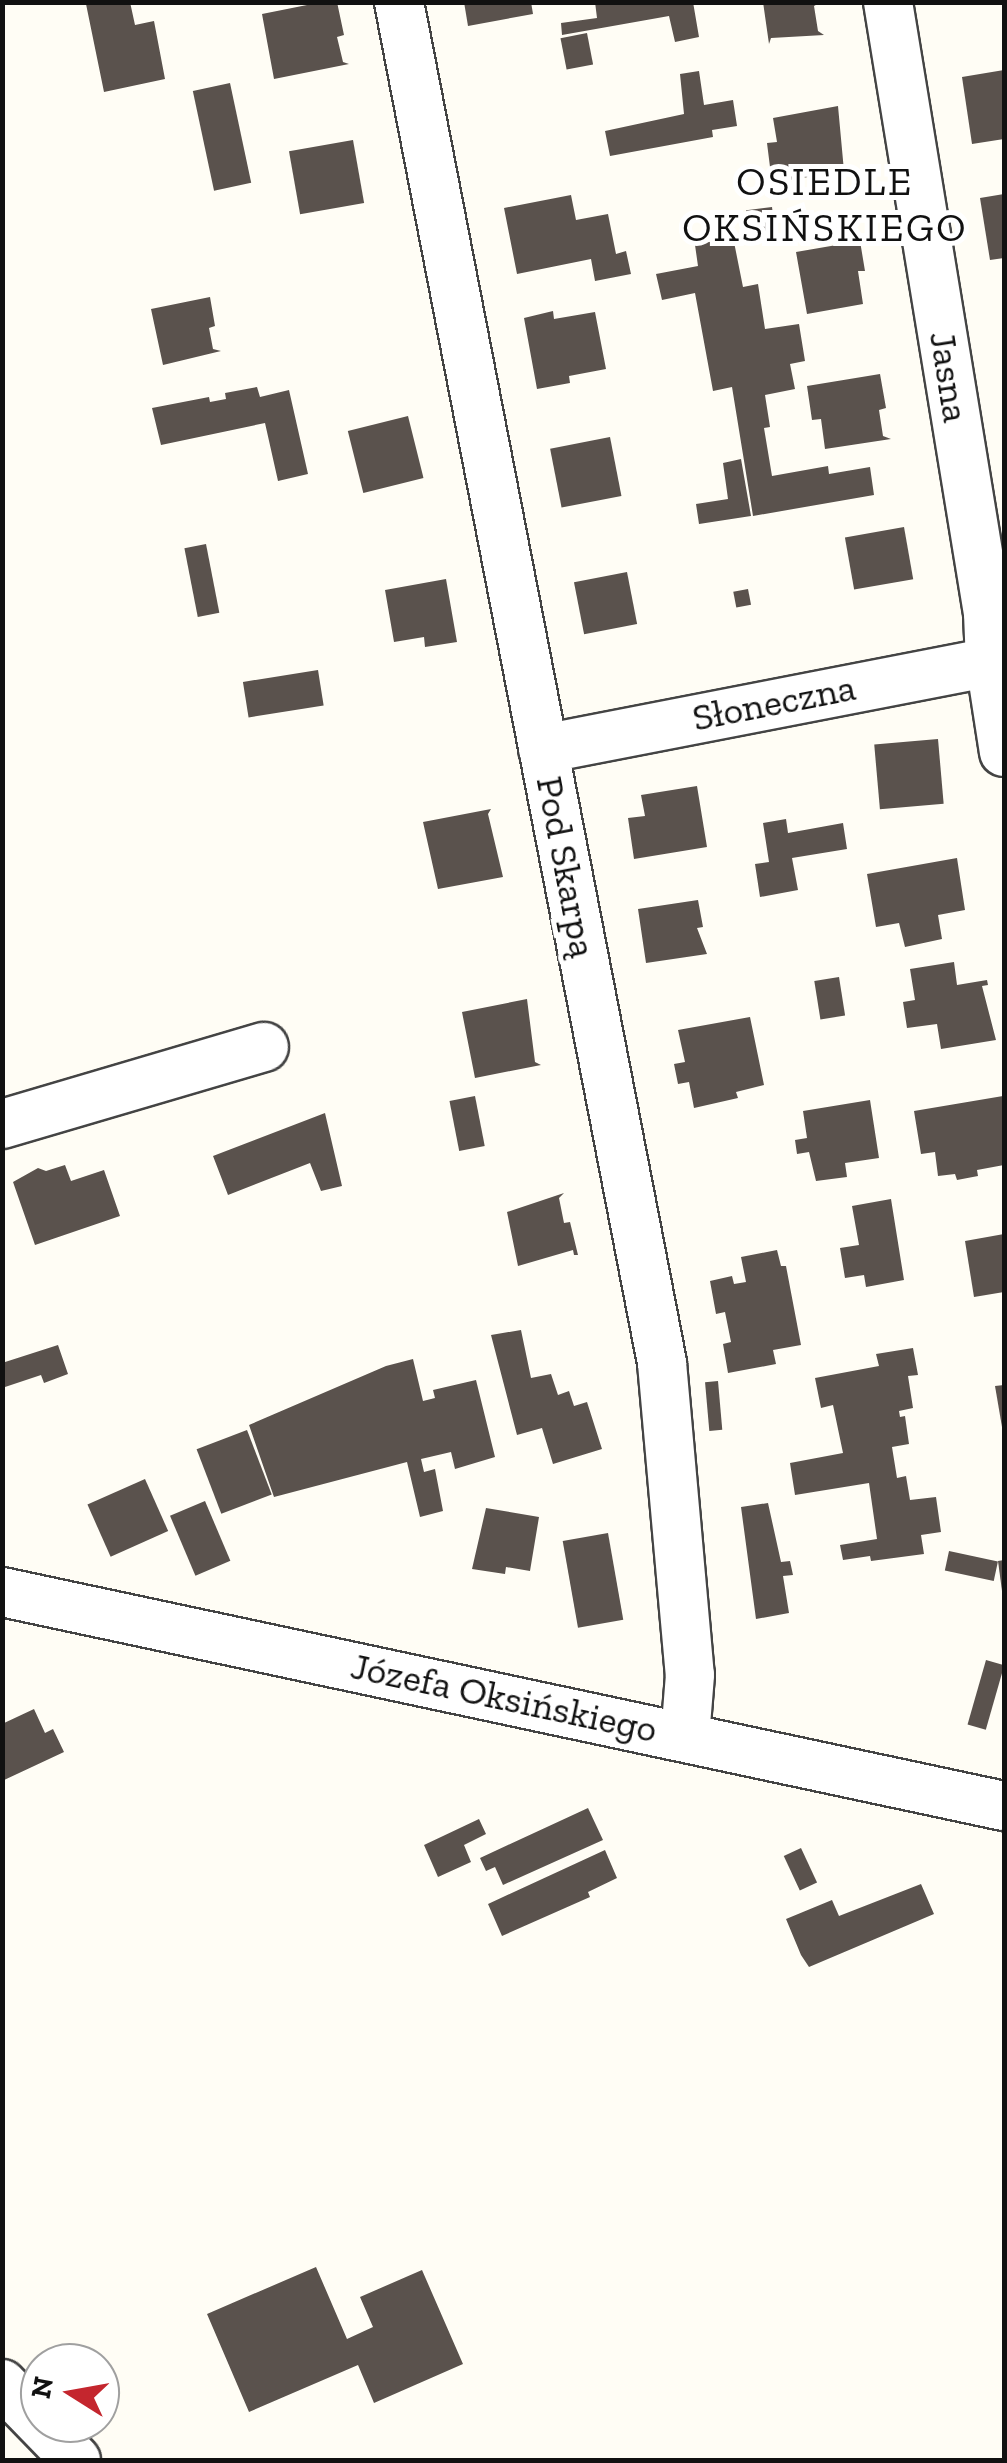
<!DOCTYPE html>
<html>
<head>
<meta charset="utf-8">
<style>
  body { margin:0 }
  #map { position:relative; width:1007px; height:2463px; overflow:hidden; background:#fffdf5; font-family:"Zilla Slab",serif }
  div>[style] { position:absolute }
  .building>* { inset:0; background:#5a524d; transform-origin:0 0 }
  .roads { filter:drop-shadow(2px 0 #444) drop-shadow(-2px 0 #444) drop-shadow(0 2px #444) drop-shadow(0 -2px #444) }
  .minor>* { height:48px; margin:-24px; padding:0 24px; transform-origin:24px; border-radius:24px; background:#fff }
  span { translate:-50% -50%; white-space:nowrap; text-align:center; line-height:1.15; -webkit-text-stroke:10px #fff; paint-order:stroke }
  .street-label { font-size:38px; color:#111 }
  .neighbourhood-label { font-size:40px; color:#111; letter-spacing:2.5px }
  .frame { position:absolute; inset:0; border:5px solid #111; pointer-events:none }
  .north { position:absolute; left:20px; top:2343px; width:100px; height:100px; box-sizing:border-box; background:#fff; border:2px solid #a0a0a0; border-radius:50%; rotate:281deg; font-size:28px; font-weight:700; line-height:40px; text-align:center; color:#111 }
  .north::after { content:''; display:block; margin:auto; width:35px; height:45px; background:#c4262e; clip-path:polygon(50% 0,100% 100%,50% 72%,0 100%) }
</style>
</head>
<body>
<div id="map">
  <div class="building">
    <i style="clip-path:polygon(130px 2px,135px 25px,154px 21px,165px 79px,104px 92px,86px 4px)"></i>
    <i style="clip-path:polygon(322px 2px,337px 2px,344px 35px,337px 37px,343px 62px,349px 64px,274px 79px,262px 14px)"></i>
    <i style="clip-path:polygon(464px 2px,531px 2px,533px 14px,468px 26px)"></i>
    <i style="clip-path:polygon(595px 2px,693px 2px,699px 37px,675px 42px,669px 16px,562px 35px,561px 23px,597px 18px)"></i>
    <i style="clip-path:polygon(763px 2px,821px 2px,814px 6px,818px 31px,824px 35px,771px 38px,769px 44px)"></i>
    <i style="left:587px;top:33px;width:32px;height:27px;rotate:79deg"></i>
    <i style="clip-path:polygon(1004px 70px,1004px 139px,972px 144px,962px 77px)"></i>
    <i style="clip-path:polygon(699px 71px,704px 105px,733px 100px,737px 126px,712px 130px,713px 137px,610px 156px,605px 131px,684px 114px,680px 74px)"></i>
    <i style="left:230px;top:83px;width:102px;height:38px;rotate:78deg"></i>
    <i style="clip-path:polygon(838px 106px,844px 171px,772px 183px,767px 143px,777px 142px,773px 118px)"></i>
    <i style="left:353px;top:140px;width:64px;height:65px;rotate:80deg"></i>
    <i style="clip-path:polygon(1004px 194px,1004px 258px,990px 260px,980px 198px)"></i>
    <i style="clip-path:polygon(571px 195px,576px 220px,608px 214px,616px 254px,626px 251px,631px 274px,595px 281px,591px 259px,517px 274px,504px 208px)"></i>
    <i style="left:772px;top:207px;width:23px;height:26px;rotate:83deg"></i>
    <i style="clip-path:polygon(733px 237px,743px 287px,758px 284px,765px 329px,799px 324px,805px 361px,790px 364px,795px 389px,765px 395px,770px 427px,764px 428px,772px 476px,828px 466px,829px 474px,870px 467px,874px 495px,753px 516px,732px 387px,713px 391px,695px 293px,662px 300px,656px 274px,698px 266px,695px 245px)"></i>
    <i style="clip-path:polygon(860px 241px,865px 271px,858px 271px,863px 304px,807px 314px,796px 252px)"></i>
    <i style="clip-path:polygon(210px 297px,215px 326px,209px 328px,213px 349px,221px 351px,163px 365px,151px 309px)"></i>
    <i style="clip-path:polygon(553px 311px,554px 319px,595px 312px,606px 369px,569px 376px,570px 383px,537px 389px,524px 318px)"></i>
    <i style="clip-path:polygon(880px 374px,886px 408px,879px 410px,883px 436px,891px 439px,825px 449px,821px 419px,812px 420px,807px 386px)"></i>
    <i style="clip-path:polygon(257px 387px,260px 397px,289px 390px,308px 474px,278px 481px,265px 423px,161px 445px,152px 408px,209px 397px,210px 402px,226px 399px,225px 393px)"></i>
    <i style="left:408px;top:416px;width:64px;height:62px;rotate:76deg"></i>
    <i style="left:610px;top:437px;width:60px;height:61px;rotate:79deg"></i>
    <i style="clip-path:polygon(741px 459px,751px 516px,699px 524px,696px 504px,728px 499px,723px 463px)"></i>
    <i style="left:904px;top:527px;width:53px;height:60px;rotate:80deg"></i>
    <i style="left:206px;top:544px;width:70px;height:22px;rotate:79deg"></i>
    <i style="left:627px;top:572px;width:53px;height:54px;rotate:79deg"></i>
    <i style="clip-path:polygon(446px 579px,457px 642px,425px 647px,424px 637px,394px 642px,385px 590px)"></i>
    <i style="left:748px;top:589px;width:16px;height:15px;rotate:79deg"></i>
    <i style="left:318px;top:670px;width:36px;height:76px;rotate:81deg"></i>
    <i style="left:938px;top:739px;width:65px;height:64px;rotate:85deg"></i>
    <i style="clip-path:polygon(697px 786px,707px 847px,634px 859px,628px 818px,645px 816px,641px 795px)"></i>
    <i style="clip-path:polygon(491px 809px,488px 814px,503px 877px,438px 889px,423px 822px)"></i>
    <i style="clip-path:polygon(786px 819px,788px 833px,843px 823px,847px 849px,792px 858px,798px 890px,760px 897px,755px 864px,769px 862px,763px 823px)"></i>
    <i style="clip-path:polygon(957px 858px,965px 910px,938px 915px,942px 939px,905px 947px,899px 923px,876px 927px,867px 874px)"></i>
    <i style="clip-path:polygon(698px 900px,703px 927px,697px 928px,707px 954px,646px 963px,638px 909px)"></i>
    <i style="clip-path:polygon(954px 962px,957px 985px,987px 980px,988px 985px,982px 986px,996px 1040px,941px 1049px,937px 1024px,907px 1028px,903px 1002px,915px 1000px,910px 969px)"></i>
    <i style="left:839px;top:977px;width:39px;height:25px;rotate:81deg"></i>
    <i style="clip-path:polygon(527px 999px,535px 1062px,541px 1065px,475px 1078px,462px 1012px)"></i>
    <i style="clip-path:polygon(750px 1017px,764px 1085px,736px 1092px,738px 1098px,694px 1108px,689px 1082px,678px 1084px,674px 1064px,685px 1062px,678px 1030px)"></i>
    <i style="left:475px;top:1096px;width:51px;height:26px;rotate:79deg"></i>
    <i style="clip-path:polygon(1003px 1096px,1004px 1165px,977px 1170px,978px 1176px,957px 1180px,955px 1174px,938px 1176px,935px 1152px,921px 1154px,914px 1111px)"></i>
    <i style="clip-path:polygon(870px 1100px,879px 1158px,845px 1163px,847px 1177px,816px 1181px,809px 1152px,797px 1154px,795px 1140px,807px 1138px,803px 1111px)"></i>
    <i style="clip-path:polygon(325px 1113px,342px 1186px,321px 1191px,310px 1163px,228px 1195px,213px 1156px)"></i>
    <i style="clip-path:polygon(65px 1165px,71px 1181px,104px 1170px,120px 1216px,35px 1245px,13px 1182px,38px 1168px,46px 1171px)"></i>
    <i style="clip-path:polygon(564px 1193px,559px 1198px,564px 1223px,570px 1222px,578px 1255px,574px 1255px,573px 1250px,518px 1266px,507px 1212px)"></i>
    <i style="clip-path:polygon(891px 1199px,904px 1280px,866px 1287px,864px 1275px,845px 1278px,840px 1248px,859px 1245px,852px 1206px)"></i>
    <i style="clip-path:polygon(1004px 1234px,1004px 1292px,974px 1297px,965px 1241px)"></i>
    <i style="clip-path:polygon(777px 1250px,781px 1266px,786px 1266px,801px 1345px,773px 1350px,776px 1364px,728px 1373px,723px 1344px,731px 1342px,725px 1312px,716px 1314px,710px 1281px,732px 1276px,734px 1284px,746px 1282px,741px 1257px)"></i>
    <i style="clip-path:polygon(521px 1330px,531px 1378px,551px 1374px,558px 1395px,569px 1391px,574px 1406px,587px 1402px,602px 1449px,553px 1464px,542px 1428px,517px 1435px,491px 1335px)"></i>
    <i style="clip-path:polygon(58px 1345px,68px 1374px,44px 1383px,41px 1375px,2px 1388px,2px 1363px)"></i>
    <i style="clip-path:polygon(913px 1348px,918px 1375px,908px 1376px,913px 1408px,899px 1411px,900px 1417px,905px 1416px,909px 1444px,892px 1447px,897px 1478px,906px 1476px,910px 1500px,936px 1497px,941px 1532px,921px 1535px,924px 1554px,871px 1561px,870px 1556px,843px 1560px,840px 1545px,877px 1539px,869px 1483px,795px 1495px,790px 1463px,843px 1453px,833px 1405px,821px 1408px,815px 1378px,879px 1366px,876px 1354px)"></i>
    <i style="clip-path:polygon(413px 1359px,423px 1401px,435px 1398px,433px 1390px,476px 1380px,495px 1457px,455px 1469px,451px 1452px,421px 1459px,424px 1472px,435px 1469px,443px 1511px,420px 1517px,407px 1462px,274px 1497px,249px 1425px,386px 1366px)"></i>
    <i style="left:718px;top:1381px;width:49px;height:13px;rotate:85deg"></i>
    <i style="clip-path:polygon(1004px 1385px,1004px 1427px,1002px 1427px,995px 1386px)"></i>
    <i style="left:247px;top:1430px;width:69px;height:54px;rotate:69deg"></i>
    <i style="left:145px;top:1479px;width:57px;height:63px;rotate:66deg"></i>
    <i style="left:205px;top:1501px;width:65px;height:38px;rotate:67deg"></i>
    <i style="clip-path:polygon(768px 1503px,781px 1562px,790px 1561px,793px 1575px,783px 1576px,789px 1613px,756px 1619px,741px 1507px)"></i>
    <i style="clip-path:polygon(486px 1508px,539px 1517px,530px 1571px,506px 1567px,505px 1574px,472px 1569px)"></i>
    <i style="left:608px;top:1533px;width:88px;height:46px;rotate:80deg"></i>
    <i style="left:949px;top:1551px;width:50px;height:20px;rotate:12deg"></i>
    <i style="clip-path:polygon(1004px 1560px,1004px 1590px,1002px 1591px,998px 1561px)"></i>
    <i style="left:986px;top:1660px;width:19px;height:67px;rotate:16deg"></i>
    <i style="clip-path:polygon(34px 1709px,45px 1733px,53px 1729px,64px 1752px,2px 1781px,2px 1724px)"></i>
    <i style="clip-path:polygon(588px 1808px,603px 1840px,503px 1885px,495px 1867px,486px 1871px,480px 1858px)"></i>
    <i style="clip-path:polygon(479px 1819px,486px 1834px,464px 1845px,471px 1862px,438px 1877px,424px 1845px)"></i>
    <i style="left:801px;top:1848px;width:38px;height:19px;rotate:65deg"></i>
    <i style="clip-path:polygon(605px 1850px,617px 1878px,588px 1892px,590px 1897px,502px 1936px,488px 1904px)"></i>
    <i style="clip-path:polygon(921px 1884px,934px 1914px,809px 1967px,801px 1955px,786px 1919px,832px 1900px,839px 1916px)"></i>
    <i style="clip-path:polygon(316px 2267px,347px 2339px,373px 2327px,360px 2297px,422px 2270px,463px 2364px,374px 2403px,358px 2365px,249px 2412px,207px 2314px)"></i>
  </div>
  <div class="roads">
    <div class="minor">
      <i style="left:399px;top:2px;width:1386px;rotate:79.06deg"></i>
      <i style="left:662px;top:1363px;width:313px;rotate:84.9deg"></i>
      <i style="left:690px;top:1675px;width:62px;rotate:94.6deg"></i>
      <i style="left:888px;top:2px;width:619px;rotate:80.71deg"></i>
      <i style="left:988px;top:613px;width:49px;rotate:87.7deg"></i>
      <i style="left:990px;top:662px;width:91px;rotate:81.2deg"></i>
      <i style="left:543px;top:749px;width:470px;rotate:-11deg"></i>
      <i style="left:2px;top:1124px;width:273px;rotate:-16.4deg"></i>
      <i style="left:2px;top:1592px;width:1025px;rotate:12.06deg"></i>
      <i style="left:2px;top:2384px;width:106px;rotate:45.8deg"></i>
    </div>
  </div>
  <div class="street-label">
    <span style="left:949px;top:377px;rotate:81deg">Jasna</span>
    <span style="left:774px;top:703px;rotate:-11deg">Słoneczna</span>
    <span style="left:566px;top:867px;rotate:79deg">Pod Skarpą</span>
    <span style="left:504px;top:1698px;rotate:12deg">Józefa Oksińskiego</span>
  </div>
  <div class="neighbourhood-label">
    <span style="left:825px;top:204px">OSIEDLE<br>OKSIŃSKIEGO</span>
  </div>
  <div class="frame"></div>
  <div class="north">N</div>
</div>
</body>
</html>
